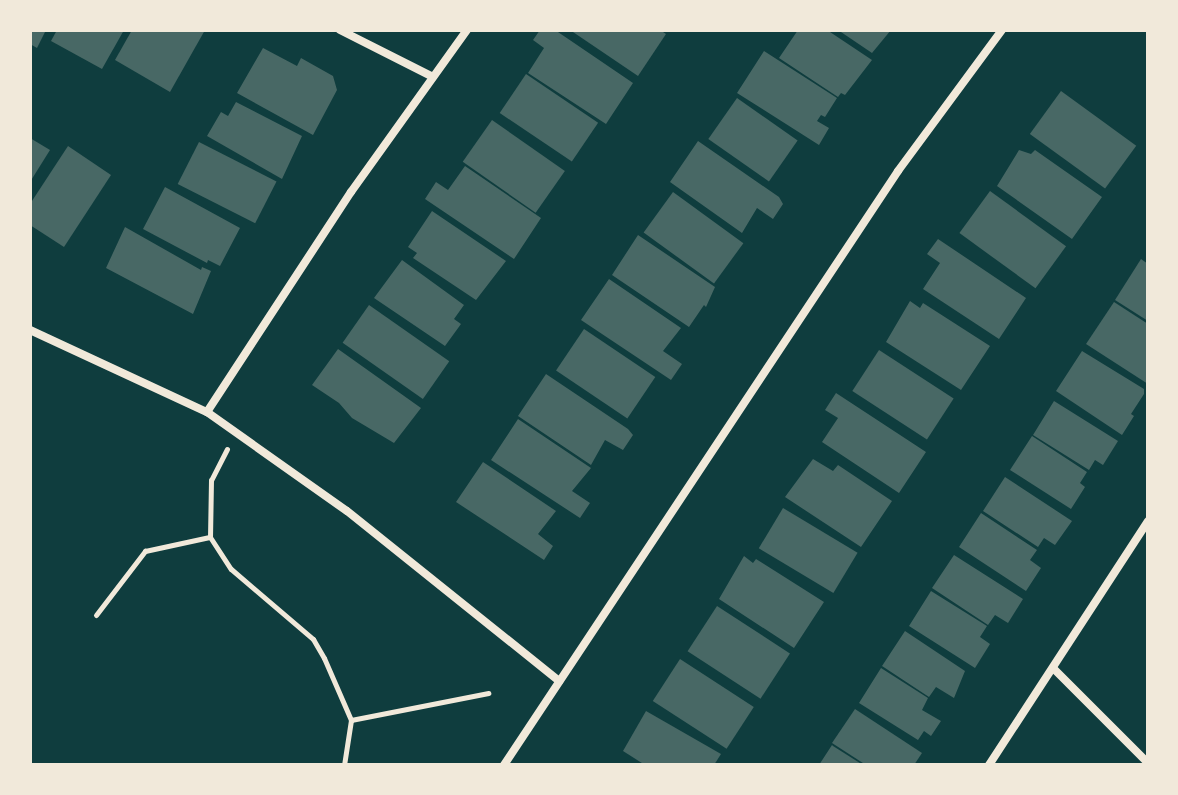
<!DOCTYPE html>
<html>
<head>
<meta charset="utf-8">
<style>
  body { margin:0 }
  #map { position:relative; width:1178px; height:795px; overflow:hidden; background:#0f3d3e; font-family:"IBM Plex Sans",sans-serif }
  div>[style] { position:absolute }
  .building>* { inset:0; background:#486865; transform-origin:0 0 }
  .path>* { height:5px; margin:-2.5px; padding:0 2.5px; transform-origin:2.5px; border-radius:2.5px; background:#f1e9da }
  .minor>* { height:8px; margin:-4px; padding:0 4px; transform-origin:4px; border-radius:4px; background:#f1e9da }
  span { translate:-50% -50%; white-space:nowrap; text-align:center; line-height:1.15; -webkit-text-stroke:8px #f1e9da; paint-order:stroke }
  .frame { position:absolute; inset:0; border:32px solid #f1e9da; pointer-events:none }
</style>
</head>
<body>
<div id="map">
  <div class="building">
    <i style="clip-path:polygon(30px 30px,46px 30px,37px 48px,30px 44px)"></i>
    <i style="clip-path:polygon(57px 30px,124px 30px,102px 69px,51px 41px)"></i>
    <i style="clip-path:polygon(132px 30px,205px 30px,170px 92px,115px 60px)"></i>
    <i style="clip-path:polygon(540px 30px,555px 30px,633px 83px,606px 124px,528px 73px,544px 48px,533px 40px)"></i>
    <i style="clip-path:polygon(570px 30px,660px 30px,666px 34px,638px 76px)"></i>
    <i style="clip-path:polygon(798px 30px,827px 30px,872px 60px,845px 95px,841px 93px,838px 97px,779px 58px)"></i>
    <i style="clip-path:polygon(838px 30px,891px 30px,872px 53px)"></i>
    <i style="clip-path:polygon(263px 48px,297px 66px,301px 58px,333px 76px,337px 90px,313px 135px,237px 93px)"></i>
    <i style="clip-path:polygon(764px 51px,837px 98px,825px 117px,821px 115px,817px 121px,829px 128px,819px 145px,737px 93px)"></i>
    <i style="left:526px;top:74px;width:87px;height:47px;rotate:34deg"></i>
    <i style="left:1061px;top:91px;width:93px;height:53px;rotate:36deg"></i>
    <i style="left:737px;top:98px;width:74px;height:50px;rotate:35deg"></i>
    <i style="clip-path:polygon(236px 102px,302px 136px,282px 179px,207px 136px,221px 112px,228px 116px)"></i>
    <i style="left:492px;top:120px;width:89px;height:51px;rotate:35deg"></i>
    <i style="clip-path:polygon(30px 138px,50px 150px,30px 182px)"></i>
    <i style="clip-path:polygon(698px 141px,779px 197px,783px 204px,773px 219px,757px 208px,742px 233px,670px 182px)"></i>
    <i style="left:199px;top:142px;width:87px;height:47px;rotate:27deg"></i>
    <i style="clip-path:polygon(68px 146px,111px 175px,64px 247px,30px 225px,30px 204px)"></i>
    <i style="clip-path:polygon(1019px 150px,1031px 154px,1035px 150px,1102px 197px,1072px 239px,997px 186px)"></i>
    <i style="clip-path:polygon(465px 166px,541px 218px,514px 259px,425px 199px,436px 182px,448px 190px)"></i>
    <i style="clip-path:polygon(165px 187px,240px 228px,220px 266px,208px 260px,207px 263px,143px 229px)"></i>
    <i style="left:990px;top:191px;width:94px;height:52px;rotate:36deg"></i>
    <i style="left:673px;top:192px;width:87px;height:50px;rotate:36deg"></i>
    <i style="clip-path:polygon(432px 211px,506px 261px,476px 300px,413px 258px,417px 253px,408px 247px)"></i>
    <i style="clip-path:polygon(125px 227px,201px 270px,202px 267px,211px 271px,193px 314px,106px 268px)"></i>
    <i style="clip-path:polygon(638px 235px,715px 287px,706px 307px,704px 305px,689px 327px,612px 275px)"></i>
    <i style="clip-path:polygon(938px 239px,1026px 298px,999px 339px,923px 289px,940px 263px,927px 254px)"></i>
    <i style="clip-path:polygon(1141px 259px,1148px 264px,1148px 321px,1115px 300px)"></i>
    <i style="clip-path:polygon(402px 260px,464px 305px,454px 319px,461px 324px,445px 346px,374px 298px)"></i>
    <i style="clip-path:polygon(609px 279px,681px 328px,663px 351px,682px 364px,671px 380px,581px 320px)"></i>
    <i style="clip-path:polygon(910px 301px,920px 308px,923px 303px,990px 346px,961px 390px,886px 342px)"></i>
    <i style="clip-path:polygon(1114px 302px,1148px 324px,1148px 384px,1086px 344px)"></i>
    <i style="left:369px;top:305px;width:98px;height:46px;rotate:35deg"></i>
    <i style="left:584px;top:329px;width:86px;height:50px;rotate:34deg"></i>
    <i style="clip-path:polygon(338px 349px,421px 408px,394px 443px,352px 418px,339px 403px,312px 385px)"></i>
    <i style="left:879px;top:350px;width:89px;height:49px;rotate:33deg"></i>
    <i style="clip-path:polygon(1082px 351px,1144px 389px,1144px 394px,1131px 414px,1134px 416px,1122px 435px,1056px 391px)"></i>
    <i style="clip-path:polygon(546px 374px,628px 429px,633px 435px,623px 450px,605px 440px,591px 465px,518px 416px)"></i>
    <i style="clip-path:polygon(836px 393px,926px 452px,899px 493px,822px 442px,838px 418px,825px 410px)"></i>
    <i style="clip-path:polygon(1054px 401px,1118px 441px,1103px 465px,1095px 460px,1089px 470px,1033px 435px)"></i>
    <i style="clip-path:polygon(518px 419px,591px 468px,572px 491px,590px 503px,580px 518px,491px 460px)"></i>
    <i style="clip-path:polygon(1032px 436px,1087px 472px,1080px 483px,1085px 487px,1071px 509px,1010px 470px)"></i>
    <i style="clip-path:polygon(813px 459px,833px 471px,838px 465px,892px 501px,861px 547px,785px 497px)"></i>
    <i style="clip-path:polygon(483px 462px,556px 511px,538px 534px,553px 546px,544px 560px,456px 502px)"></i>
    <i style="clip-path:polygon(1005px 477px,1072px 521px,1055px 545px,1044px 538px,1038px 547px,983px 511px)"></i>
    <i style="left:783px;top:508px;width:87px;height:47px;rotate:31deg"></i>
    <i style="clip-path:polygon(981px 513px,1037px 550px,1030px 560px,1041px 568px,1026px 591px,959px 547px)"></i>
    <i style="clip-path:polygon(954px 555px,1023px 599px,1008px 623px,995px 615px,988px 625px,932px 588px)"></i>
    <i style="clip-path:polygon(744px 556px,753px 563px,756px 559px,824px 602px,794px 648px,719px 599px)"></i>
    <i style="clip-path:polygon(931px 591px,987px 626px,980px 637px,990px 644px,975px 668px,909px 626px)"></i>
    <i style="left:717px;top:606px;width:87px;height:54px;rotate:33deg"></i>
    <i style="clip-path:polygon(905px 631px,965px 671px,954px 698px,936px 687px,929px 697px,882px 666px)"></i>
    <i style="left:680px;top:659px;width:88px;height:50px;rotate:33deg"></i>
    <i style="clip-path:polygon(881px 668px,928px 698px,922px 710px,941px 721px,931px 736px,924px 731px,918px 740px,859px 703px)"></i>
    <i style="clip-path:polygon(855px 709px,922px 753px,914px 765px,866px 765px,832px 743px)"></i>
    <i style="clip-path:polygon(646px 711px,721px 754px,714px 765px,645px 765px,623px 751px)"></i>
    <i style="clip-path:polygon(832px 745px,833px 746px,863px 765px,819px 765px)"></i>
  </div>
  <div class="path">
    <i style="left:227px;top:449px;width:35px;rotate:117deg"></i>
    <i style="left:211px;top:480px;width:57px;rotate:91deg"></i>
    <i style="left:210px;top:537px;width:38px;rotate:57deg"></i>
    <i style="left:231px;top:569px;width:108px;rotate:40.5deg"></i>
    <i style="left:313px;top:639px;width:22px;rotate:60deg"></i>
    <i style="left:324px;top:658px;width:68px;rotate:66.5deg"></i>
    <i style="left:351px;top:720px;width:46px;rotate:98.8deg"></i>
    <i style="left:96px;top:615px;width:81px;rotate:-52.6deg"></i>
    <i style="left:145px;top:551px;width:66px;rotate:-12.2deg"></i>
    <i style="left:351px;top:720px;width:140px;rotate:-11.1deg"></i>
  </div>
  <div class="minor">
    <i style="left:340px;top:30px;width:104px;rotate:26.8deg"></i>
    <i style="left:30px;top:330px;width:195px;rotate:24.9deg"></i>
    <i style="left:207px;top:412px;width:171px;rotate:35.3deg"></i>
    <i style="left:347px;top:511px;width:272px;rotate:38.7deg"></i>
    <i style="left:207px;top:412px;width:263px;rotate:-56.8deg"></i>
    <i style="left:351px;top:192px;width:199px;rotate:-54.4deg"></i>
    <i style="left:1054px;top:669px;width:133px;rotate:45deg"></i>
    <i style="left:504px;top:765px;width:713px;rotate:-56.44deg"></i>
    <i style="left:898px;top:171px;width:175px;rotate:-53.6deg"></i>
    <i style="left:989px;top:765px;width:291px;rotate:-56.9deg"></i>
  </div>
  <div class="frame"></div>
</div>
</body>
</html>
